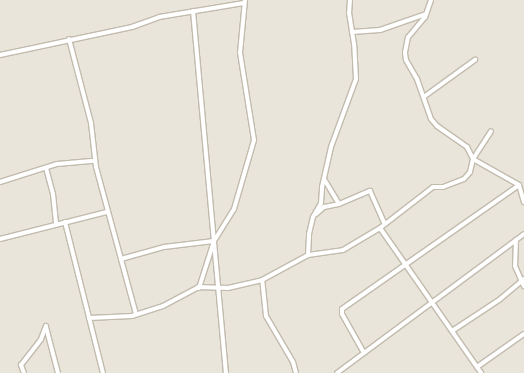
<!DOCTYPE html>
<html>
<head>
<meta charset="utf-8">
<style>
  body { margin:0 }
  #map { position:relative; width:524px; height:373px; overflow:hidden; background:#f6f3ec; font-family:Helvetica,sans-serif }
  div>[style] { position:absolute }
  .residential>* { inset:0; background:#eae5da; transform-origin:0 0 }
  .roads { filter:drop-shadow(1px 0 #c2bbae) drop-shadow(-1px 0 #c2bbae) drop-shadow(0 1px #c2bbae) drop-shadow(0 -1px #c2bbae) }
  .street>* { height:4px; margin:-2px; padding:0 2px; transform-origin:2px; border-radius:2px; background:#fff }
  span { translate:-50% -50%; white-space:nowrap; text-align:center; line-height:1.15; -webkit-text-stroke:4px #fff; paint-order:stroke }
</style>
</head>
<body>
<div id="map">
  <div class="residential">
    <i style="left:0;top:0;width:524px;height:373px"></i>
  </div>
  <div class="roads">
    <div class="street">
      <i style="left:431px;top:0;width:18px;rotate:109deg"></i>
      <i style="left:425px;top:17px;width:26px;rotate:130deg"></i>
      <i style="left:408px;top:37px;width:16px;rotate:101deg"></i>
      <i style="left:405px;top:53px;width:7px;rotate:82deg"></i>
      <i style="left:406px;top:60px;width:22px;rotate:60deg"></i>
      <i style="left:417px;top:79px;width:42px;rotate:70.7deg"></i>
      <i style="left:431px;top:119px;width:9px;rotate:49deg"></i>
      <i style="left:437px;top:126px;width:37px;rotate:35deg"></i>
      <i style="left:467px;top:147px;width:13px;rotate:63deg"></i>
      <i style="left:473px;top:159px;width:53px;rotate:29.5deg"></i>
      <i style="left:519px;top:185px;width:18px;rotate:74deg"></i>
      <i style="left:193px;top:11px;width:364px;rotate:84.8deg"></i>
      <i style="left:352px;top:32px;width:28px;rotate:-4deg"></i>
      <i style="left:380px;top:30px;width:49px;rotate:-19.2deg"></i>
      <i style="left:69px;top:39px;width:87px;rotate:75.3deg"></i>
      <i style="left:91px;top:123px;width:44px;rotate:83.5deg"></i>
      <i style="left:96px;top:167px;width:152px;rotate:74.8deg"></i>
      <i style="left:0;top:55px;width:135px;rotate:-12deg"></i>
      <i style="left:132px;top:27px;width:29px;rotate:-20deg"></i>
      <i style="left:159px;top:17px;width:86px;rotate:-9.4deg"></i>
      <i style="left:425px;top:96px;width:62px;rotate:-35.8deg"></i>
      <i style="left:46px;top:168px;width:27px;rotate:75deg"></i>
      <i style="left:53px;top:194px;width:30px;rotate:84deg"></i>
      <i style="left:324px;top:179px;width:29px;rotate:59deg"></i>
      <i style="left:0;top:182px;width:60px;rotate:-17.5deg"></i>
      <i style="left:57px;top:164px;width:37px;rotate:-5deg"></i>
      <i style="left:316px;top:214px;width:11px;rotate:-41deg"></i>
      <i style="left:324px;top:207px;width:15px;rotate:-11deg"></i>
      <i style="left:339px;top:204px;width:34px;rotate:-23deg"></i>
      <i style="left:370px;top:191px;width:36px;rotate:66deg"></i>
      <i style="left:65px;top:222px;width:156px;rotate:75.9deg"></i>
      <i style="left:380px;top:228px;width:177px;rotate:55.1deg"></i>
      <i style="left:524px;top:234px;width:10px;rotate:143deg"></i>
      <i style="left:516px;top:240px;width:26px;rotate:92deg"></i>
      <i style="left:515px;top:266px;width:22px;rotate:66deg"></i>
      <i style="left:0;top:239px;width:110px;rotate:-14.2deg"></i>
      <i style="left:308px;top:255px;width:35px;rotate:-8deg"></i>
      <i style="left:343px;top:250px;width:43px;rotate:-30.7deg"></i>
      <i style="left:380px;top:228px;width:67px;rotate:-37.7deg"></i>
      <i style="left:433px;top:187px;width:10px"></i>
      <i style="left:443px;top:187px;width:22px;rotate:-21deg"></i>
      <i style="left:464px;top:179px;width:9px;rotate:-49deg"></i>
      <i style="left:470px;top:172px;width:13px;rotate:-77deg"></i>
      <i style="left:473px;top:159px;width:33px;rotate:-57deg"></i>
      <i style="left:121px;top:259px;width:45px;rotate:-15.6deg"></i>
      <i style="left:164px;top:247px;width:50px;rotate:-6.8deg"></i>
      <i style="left:199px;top:288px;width:49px;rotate:-72.3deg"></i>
      <i style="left:214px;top:241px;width:38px;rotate:-58deg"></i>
      <i style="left:234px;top:209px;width:72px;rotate:-73.8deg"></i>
      <i style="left:254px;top:140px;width:88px;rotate:-99.1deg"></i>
      <i style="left:240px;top:53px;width:53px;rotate:-84.6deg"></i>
      <i style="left:89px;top:318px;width:43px;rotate:-2.7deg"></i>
      <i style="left:132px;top:316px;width:33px;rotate:-18deg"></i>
      <i style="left:163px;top:306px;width:40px;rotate:-28deg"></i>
      <i style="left:198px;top:287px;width:30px;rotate:2deg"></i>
      <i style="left:228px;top:288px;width:35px;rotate:-13deg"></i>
      <i style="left:46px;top:327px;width:48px;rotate:75.4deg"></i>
      <i style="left:452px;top:331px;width:56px;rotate:-33.4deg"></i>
      <i style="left:499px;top:300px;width:33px;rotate:-40deg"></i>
      <i style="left:364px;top:353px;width:45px;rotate:-119.4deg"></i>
      <i style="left:342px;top:314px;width:5px;rotate:-90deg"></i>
      <i style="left:342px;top:309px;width:216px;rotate:-35deg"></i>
      <i style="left:477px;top:367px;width:57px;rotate:-35.1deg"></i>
      <i style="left:24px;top:373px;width:9px;rotate:-111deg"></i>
      <i style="left:21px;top:365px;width:33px;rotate:-52deg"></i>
      <i style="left:41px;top:339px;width:14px;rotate:-69deg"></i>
      <i style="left:296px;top:373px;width:11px;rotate:-105deg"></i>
      <i style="left:293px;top:362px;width:53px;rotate:-120.4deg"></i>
      <i style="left:266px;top:316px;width:36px;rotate:-96deg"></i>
      <i style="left:262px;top:280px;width:52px;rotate:-28.5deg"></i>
      <i style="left:308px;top:255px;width:21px;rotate:-87deg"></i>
      <i style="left:309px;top:234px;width:17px;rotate:-77deg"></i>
      <i style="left:313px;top:217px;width:16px;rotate:-60deg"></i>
      <i style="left:321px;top:203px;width:16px;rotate:-86deg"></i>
      <i style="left:322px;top:187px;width:41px;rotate:-77.3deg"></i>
      <i style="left:331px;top:147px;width:72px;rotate:-69.8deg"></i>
      <i style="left:356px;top:79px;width:35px;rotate:-93deg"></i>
      <i style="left:354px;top:44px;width:30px;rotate:-99deg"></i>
      <i style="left:349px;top:14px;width:14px;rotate:-86deg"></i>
      <i style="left:337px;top:373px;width:223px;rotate:-36.6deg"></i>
    </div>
  </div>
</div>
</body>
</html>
